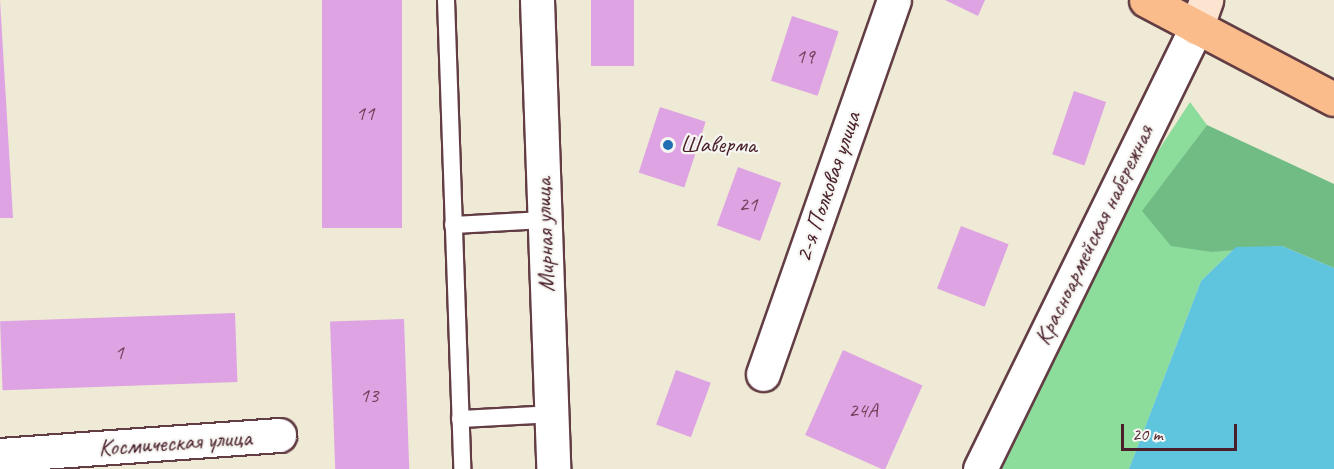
<!DOCTYPE html>
<html>
<head>
<meta charset="utf-8">
<style>
  body { margin:0 }
  #map { position:relative; width:1334px; height:469px; overflow:hidden; background:#eeead5; font-family:Caveat,sans-serif }
  div>[style] { position:absolute }
  .green>* { inset:0; background:#8cdc9c }
  .forest>* { inset:0; background:#71bc84 }
  .water>* { inset:0; background:#5fc4dd }
  .building>* { inset:0; background:#dea3e2; transform-origin:0 0 }
  .roads { filter:drop-shadow(2px 0 #633d44) drop-shadow(-2px 0 #633d44) drop-shadow(0 2px #633d44) drop-shadow(0 -2px #633d44) }
  .lane>* { height:16px; margin:-8px; padding:0 8px; transform-origin:8px; border-radius:8px; background:#fff }
  .street>* { height:33px; margin:-16.5px; padding:0 16.5px; transform-origin:16.5px; border-radius:16.5px; background:#fff }
  .secondary>* { height:33px; margin:-16.5px; padding:0 16.5px; transform-origin:16.5px; border-radius:16.5px; background:#fde4d1 }
  .primary>* { height:33px; margin:-16.5px; padding:0 16.5px; transform-origin:16.5px; border-radius:16.5px; background:#fabc8b }
  .dots>* { width:16px; height:16px; translate:-50% -50%; box-sizing:border-box; border:3px solid #f6f6f2; border-radius:50% }
  span { translate:-50% -50%; white-space:nowrap; text-align:center; line-height:1.15; -webkit-text-stroke:4.5px #f6f6f2; paint-order:stroke }
  .number-label { font-size:21px; color:#6f4059 }
  .number-label span { -webkit-text-stroke-width:0 }
  .poi-label { font-size:24px; color:#4a1f2b }
  .left { translate:0 -50%; text-align:left }
  .street-label { font-size:24px; color:#4a1f2b }
  .scale { position:absolute; left:1121px; top:424px; width:116px; height:27px; box-sizing:border-box; border:3px solid #4a1f2b; border-top:0; padding-left:8px; font-size:18px; line-height:21px; white-space:nowrap; color:#4a1f2b; -webkit-text-stroke:4px #f6f6f2; paint-order:stroke }
</style>
</head>
<body>
<div id="map">
  <div class="green">
    <i style="clip-path:polygon(1190px 102px,1207px 125px,1143px 211px,1212px 252px,1236px 247px,1201px 281px,1129px 469px,1002px 469px,1119px 211px)"></i>
  </div>
  <div class="forest">
    <i style="clip-path:polygon(1207px 125px,1334px 184px,1334px 268px,1282px 246px,1212px 252px,1171px 246px,1142px 211px)"></i>
  </div>
  <div class="water">
    <i style="clip-path:polygon(1282px 246px,1334px 268px,1334px 469px,1129px 469px,1201px 281px,1236px 247px)"></i>
  </div>
  <div class="building">
    <i style="clip-path:polygon(0 0,13px 218px,0 218px)"></i>
    <i style="left:322px;top:0;width:80px;height:228px"></i>
    <i style="left:591px;top:0;width:43px;height:66px"></i>
    <i style="clip-path:polygon(945px 0,985px 0,978px 16px)"></i>
    <i style="left:792px;top:16px;width:49px;height:68px;rotate:18deg"></i>
    <i style="left:1074px;top:91px;width:34px;height:67px;rotate:19deg"></i>
    <i style="left:660px;top:107px;width:48px;height:69px;rotate:18deg"></i>
    <i style="left:738px;top:167px;width:46px;height:62px;rotate:20deg"></i>
    <i style="left:961px;top:226px;width:51px;height:67px;rotate:21deg"></i>
    <i style="left:235px;top:313px;width:69px;height:235px;rotate:88deg"></i>
    <i style="left:404px;top:319px;width:150px;height:74px;rotate:88deg"></i>
    <i style="left:843px;top:350px;width:87px;height:93px;rotate:24deg"></i>
    <i style="left:676px;top:370px;width:37px;height:58px;rotate:20deg"></i>
  </div>
  <div class="roads">
    <div class="lane">
      <i style="left:446px;top:0;width:469px;rotate:88deg"></i>
      <i style="left:453px;top:225px;width:92px;rotate:-3.1deg"></i>
      <i style="left:460px;top:419px;width:91px;rotate:-3.1deg"></i>
    </div>
    <div class="street">
      <i style="left:537px;top:0;width:469px;rotate:88deg"></i>
      <i style="left:763px;top:374px;width:396px;rotate:-70.7deg"></i>
      <i style="left:0;top:455px;width:280px;rotate:-4.1deg"></i>
      <i style="left:980px;top:469px;width:491px;rotate:-63.9deg"></i>
    </div>
    <div class="secondary">
      <i style="left:1196px;top:28px;width:30px;rotate:-70deg"></i>
    </div>
    <div class="primary">
      <i style="left:1146px;top:0;width:212px;rotate:27.8deg"></i>
    </div>
  </div>
  <div class="dots">
    <i style="left:668px;top:145px;background:#1f6fb2"></i>
  </div>
  <div class="number-label">
    <span style="left:805px;top:56px">19</span>
    <span style="left:365px;top:113px">11</span>
    <span style="left:748px;top:204px">21</span>
    <span style="left:119px;top:352px">1</span>
    <span style="left:369px;top:395px">13</span>
    <span style="left:863px;top:410px">24А</span>
  </div>
  <div class="poi-label">
    <span class="left" style="left:680px;top:145px">Шаверма</span>
  </div>
  <div class="street-label">
    <span style="left:828px;top:187px;rotate:-71deg">2-я Полковая улица</span>
    <span style="left:545px;top:235px;rotate:-92deg">Мирная улица</span>
    <span style="left:1094px;top:235px;rotate:-64deg">Красноармейская набережная</span>
    <span style="left:175px;top:443px;rotate:-4deg">Космическая улица</span>
  </div>
  <div class="scale">20 m</div>
</div>
</body>
</html>
